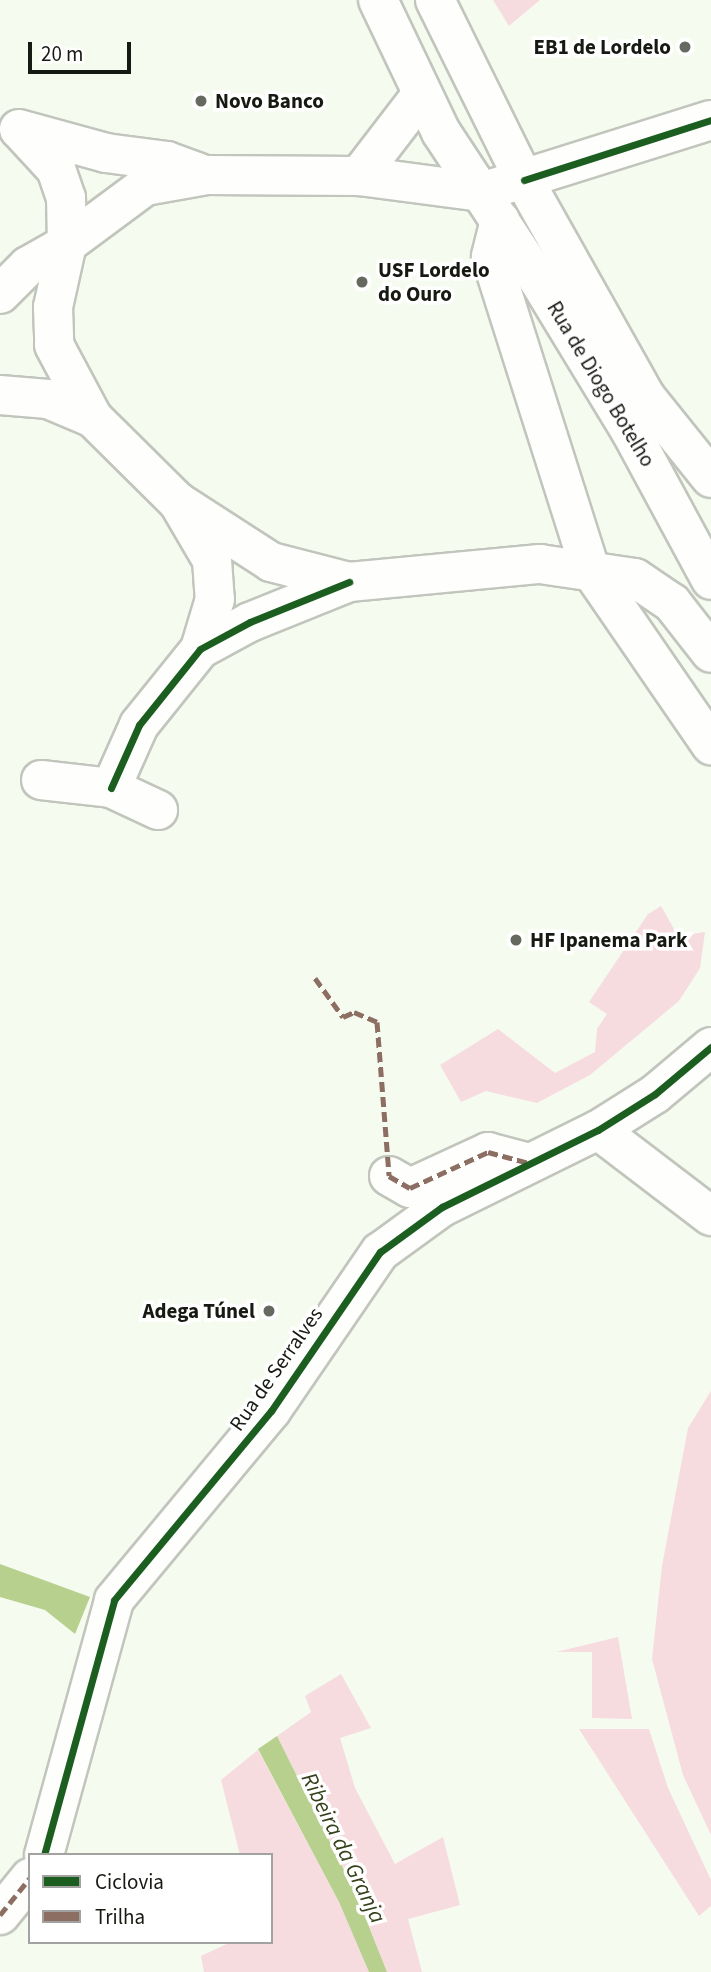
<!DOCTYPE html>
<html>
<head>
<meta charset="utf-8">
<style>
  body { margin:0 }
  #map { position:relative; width:711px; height:1972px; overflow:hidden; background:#f6fbf0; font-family:"Source Sans 3",sans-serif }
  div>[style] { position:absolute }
  .green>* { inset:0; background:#f6dbdf }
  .water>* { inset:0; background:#b8d08d }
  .roads { filter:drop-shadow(2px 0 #c1c5bc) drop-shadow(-2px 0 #c1c5bc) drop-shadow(0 2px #c1c5bc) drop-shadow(0 -2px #c1c5bc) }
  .street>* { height:38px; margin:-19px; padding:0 19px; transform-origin:19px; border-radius:19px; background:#fefefd }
  .secondary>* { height:38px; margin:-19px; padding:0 19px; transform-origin:19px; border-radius:19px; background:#fefefd }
  .quiet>* { height:5px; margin-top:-2.5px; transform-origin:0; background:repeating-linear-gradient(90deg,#8d6e63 0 10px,transparent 0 15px) }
  .cycleway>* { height:7px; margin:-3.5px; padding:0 3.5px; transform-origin:3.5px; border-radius:3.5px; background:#1b5e20 }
  .dots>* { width:19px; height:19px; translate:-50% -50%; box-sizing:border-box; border:4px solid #fff; border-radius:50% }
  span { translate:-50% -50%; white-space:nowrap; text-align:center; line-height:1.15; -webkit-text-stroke:7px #fff; paint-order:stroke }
  .poi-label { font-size:21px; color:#171a12; font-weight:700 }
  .right { translate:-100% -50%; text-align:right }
  .left { translate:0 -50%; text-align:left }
  .street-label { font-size:21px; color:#171a12 }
  .water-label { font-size:23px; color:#33401a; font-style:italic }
  .legend { position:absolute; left:28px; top:1853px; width:245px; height:91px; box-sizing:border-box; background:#fff; border:2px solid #a2a3a0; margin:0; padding:9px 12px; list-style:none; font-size:21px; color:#171a12 }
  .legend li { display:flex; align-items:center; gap:14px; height:35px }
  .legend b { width:35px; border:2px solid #a2a3a0 }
  .scale { position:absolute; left:28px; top:42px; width:103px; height:32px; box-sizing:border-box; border:4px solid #171a12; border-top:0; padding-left:9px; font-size:21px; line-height:24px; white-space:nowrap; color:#171a12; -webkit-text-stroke:5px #fff; paint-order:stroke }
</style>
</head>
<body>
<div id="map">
  <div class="green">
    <i style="clip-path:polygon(493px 0,540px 0,509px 26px)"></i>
    <i style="clip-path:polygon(661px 906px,678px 936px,705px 932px,700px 968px,679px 1001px,590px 1075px,537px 1103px,486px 1091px,461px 1102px,440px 1065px,498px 1029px,555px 1073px,595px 1052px,597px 1029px,607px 1014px,589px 1002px,648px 914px)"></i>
    <i style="clip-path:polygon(711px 1391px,711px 1835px,683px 1775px,652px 1659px,662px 1566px,688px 1428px)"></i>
    <i style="clip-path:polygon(618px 1637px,632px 1719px,592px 1718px,592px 1652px,556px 1652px)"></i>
    <i style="clip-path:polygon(341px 1674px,371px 1728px,340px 1738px,355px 1788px,395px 1864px,443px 1837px,460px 1905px,408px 1919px,422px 1972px,387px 1972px,356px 1893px,277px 1736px,311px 1712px,305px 1696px)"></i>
    <i style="clip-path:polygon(579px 1729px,649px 1729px,668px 1788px,711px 1880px,711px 1906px,699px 1916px)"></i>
    <i style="clip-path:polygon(258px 1750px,339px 1902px,369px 1972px,204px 1972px,201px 1956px,231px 1942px,271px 1942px,271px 1855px,240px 1855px,221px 1780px)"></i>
  </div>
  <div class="water">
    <i style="clip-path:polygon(0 1564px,90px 1597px,75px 1634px,45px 1610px,0 1597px)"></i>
    <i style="clip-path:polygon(277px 1736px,356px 1894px,387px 1972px,369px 1972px,339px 1902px,258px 1749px)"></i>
  </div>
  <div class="roads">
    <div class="street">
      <i style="left:178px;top:502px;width:67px;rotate:59.6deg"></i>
      <i style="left:212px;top:560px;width:39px;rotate:86deg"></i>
      <i style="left:215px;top:599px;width:52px;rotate:106.7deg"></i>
      <i style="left:41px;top:780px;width:70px;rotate:6.5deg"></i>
      <i style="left:111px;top:788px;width:52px;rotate:25.1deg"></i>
      <i style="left:111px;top:788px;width:69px;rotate:-66deg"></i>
      <i style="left:139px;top:725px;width:97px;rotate:-51.2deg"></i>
      <i style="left:200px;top:649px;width:57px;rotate:-28.4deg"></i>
      <i style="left:250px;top:622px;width:107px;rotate:-22deg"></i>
      <i style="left:598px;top:1130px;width:142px;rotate:37.3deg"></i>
      <i style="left:389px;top:1176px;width:24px;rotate:30deg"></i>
      <i style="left:410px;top:1188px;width:86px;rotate:-24.8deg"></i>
      <i style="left:488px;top:1152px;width:42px;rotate:15deg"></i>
      <i style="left:44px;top:1855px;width:264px;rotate:-74.6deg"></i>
      <i style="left:114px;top:1600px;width:246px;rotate:-50.3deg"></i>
      <i style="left:271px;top:1411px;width:193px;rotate:-55.6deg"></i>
      <i style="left:380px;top:1252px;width:77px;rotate:-36deg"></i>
      <i style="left:442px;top:1207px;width:174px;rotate:-26.3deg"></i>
      <i style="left:598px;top:1130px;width:67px;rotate:-32.3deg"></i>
      <i style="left:655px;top:1094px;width:73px;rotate:-40deg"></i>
      <i style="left:0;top:1915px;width:48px;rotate:-51deg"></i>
    </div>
    <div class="secondary">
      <i style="left:378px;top:0;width:146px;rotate:64.5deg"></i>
      <i style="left:441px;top:132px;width:176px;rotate:56.6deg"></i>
      <i style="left:538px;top:279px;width:179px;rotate:58.7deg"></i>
      <i style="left:631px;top:432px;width:168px;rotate:61.6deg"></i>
      <i style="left:435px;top:0;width:201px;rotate:63.7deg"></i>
      <i style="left:524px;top:180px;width:248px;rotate:60.7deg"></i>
      <i style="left:645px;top:396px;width:105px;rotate:51.2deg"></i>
      <i style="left:711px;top:120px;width:241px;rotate:162.6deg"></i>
      <i style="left:481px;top:192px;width:123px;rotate:-172.5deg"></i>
      <i style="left:359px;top:176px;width:152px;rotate:-179.6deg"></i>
      <i style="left:207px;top:175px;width:63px;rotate:169.9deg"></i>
      <i style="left:145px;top:186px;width:97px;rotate:143.4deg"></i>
      <i style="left:67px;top:244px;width:65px;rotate:102.5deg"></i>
      <i style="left:53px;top:307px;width:38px;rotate:88deg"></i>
      <i style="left:54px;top:345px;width:83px;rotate:61.9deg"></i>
      <i style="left:93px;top:418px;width:120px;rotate:44.7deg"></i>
      <i style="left:178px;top:502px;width:111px;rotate:32.8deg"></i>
      <i style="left:271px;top:562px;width:81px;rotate:14.4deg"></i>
      <i style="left:349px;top:582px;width:192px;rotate:-5.4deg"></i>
      <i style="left:540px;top:564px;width:96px;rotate:8.4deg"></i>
      <i style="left:635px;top:578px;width:45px;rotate:34deg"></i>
      <i style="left:672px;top:603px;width:63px;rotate:52deg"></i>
      <i style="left:19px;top:129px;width:90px;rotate:15.4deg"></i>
      <i style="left:106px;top:153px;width:62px;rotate:7.5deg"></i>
      <i style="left:167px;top:161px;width:33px;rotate:20deg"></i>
      <i style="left:359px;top:176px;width:103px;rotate:-52.5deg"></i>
      <i style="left:500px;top:220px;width:38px;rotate:104deg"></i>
      <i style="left:491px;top:257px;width:327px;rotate:72.4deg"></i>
      <i style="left:590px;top:569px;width:214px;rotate:55.5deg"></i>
      <i style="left:0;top:294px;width:40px;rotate:-45deg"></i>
      <i style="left:28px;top:266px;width:45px;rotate:-29.4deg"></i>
      <i style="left:67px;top:244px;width:46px;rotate:-91.2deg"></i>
      <i style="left:66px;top:198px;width:31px;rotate:-109deg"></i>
      <i style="left:56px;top:169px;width:54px;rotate:-132.8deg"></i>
      <i style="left:0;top:395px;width:48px;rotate:4.8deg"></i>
      <i style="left:48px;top:399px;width:49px;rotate:22.9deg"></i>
    </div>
  </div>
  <div class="quiet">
    <i style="left:315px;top:978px;width:48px;rotate:54.3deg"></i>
    <i style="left:343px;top:1017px;width:12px;rotate:-24deg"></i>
    <i style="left:354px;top:1012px;width:25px;rotate:23deg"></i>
    <i style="left:377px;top:1022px;width:154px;rotate:85.5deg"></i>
    <i style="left:389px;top:1176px;width:24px;rotate:30deg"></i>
    <i style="left:410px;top:1188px;width:86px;rotate:-24.8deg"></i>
    <i style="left:488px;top:1152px;width:42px;rotate:15deg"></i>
    <i style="left:0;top:1915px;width:48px;rotate:-51deg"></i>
  </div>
  <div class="cycleway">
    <i style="left:524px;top:180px;width:196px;rotate:-17.8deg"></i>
    <i style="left:111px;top:788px;width:69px;rotate:-66deg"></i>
    <i style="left:139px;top:725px;width:97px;rotate:-51.2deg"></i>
    <i style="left:200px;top:649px;width:57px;rotate:-28.4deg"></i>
    <i style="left:250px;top:622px;width:107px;rotate:-22deg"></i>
    <i style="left:44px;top:1855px;width:264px;rotate:-74.6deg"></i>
    <i style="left:114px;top:1600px;width:246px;rotate:-50.3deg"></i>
    <i style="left:271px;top:1411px;width:193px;rotate:-55.6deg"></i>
    <i style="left:380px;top:1252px;width:77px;rotate:-36deg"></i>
    <i style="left:442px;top:1207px;width:174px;rotate:-26.3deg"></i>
    <i style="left:598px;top:1130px;width:67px;rotate:-32.3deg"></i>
    <i style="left:655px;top:1094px;width:73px;rotate:-40deg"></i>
  </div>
  <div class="dots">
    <i style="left:685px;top:47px;background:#656960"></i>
    <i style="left:201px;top:101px;background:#656960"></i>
    <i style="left:362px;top:282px;background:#656960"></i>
    <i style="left:516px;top:940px;background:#656960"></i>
    <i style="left:269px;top:1311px;background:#656960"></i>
  </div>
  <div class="poi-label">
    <span class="right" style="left:671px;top:47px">EB1 de Lordelo</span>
    <span class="left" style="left:215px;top:101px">Novo Banco</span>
    <span class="left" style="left:378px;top:282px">USF Lordelo<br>do Ouro</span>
    <span class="left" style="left:530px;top:940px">HF Ipanema Park</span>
    <span class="right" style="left:255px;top:1311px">Adega Túnel</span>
  </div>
  <div class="street-label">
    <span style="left:601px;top:384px;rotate:59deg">Rua de Diogo Botelho</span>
    <span style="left:276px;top:1369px;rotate:-55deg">Rua de Serralves</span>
  </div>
  <div class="water-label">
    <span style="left:343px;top:1848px;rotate:64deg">Ribeira da Granja</span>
  </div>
  <ul class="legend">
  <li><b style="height:9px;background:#1b5e20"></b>Ciclovia</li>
  <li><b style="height:9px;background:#8d6e63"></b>Trilha</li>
  </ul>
  <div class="scale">20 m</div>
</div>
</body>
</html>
